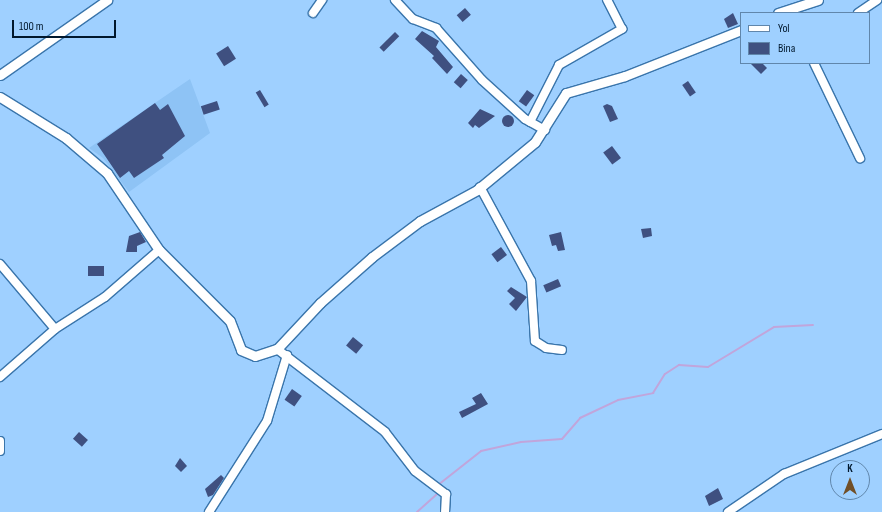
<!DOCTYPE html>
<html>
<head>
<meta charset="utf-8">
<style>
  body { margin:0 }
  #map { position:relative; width:882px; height:512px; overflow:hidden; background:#9fd0ff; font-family:"Sofia Sans Condensed",sans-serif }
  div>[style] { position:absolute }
  .built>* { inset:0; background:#8ec3f5 }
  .stream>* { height:2px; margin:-1px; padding:0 1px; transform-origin:1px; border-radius:1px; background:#c1a5db }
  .building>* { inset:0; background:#3f5080; transform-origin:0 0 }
  .round { border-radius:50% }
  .roads { filter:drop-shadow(1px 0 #3a75ab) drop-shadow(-1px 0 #3a75ab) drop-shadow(0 1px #3a75ab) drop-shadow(0 -1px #3a75ab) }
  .minor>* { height:8px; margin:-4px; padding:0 4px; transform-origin:4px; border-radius:4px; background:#fff }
  .tertiary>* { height:9px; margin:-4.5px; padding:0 4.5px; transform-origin:4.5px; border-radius:4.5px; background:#fff }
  span { translate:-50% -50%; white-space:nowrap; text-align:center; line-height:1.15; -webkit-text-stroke:4px #9fd0ff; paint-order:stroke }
  .legend { position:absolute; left:740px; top:12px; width:130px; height:52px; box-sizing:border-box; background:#9fd0ff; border:1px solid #6086ab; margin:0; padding:5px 7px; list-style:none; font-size:12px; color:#01182d }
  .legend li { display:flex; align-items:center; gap:8px; height:20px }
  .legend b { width:20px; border:1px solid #6086ab }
  .north { position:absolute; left:830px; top:460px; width:40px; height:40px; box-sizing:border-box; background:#9fd0ff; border:1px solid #6086ab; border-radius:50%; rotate:0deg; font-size:11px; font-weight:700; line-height:16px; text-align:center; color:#01182d }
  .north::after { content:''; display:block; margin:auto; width:14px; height:18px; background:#714f27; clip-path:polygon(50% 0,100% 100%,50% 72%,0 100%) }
  .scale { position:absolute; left:12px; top:20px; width:104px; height:18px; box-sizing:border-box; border:2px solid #01182d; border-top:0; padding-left:5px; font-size:12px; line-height:14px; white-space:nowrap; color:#01182d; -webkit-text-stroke:3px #9fd0ff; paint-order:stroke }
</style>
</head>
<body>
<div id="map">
  <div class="built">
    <i style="clip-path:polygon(190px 79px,210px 133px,129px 192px,103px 158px,89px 148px)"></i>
  </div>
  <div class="stream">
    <i style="left:438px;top:485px;width:55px;rotate:-38.3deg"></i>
    <i style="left:481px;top:451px;width:41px;rotate:-12.7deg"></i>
    <i style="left:521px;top:442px;width:41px;rotate:-4.2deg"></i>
    <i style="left:562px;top:439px;width:28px;rotate:-49deg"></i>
    <i style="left:580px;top:418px;width:42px;rotate:-25.3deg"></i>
    <i style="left:618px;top:400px;width:36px;rotate:-11deg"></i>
    <i style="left:653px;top:393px;width:22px;rotate:-58deg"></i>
    <i style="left:665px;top:374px;width:17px;rotate:-33deg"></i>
    <i style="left:679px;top:365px;width:29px;rotate:4deg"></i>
    <i style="left:708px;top:367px;width:77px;rotate:-31.2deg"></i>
    <i style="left:774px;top:327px;width:39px;rotate:-3deg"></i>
    <i style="left:417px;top:512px;width:27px;rotate:-42deg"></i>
  </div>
  <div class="building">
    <i style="left:465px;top:8px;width:9px;height:11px;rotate:49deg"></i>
    <i style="clip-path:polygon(733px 13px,738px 24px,728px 28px,724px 19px)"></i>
    <i style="clip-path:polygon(422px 31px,439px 41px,436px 47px,453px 67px,447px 74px,432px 58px,434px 56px,415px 39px)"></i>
    <i style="left:395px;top:32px;width:6px;height:22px;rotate:45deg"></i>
    <i style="left:228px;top:46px;width:15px;height:14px;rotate:58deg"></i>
    <i style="clip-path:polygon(750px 63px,762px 63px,767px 68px,761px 74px)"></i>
    <i style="left:461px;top:74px;width:9px;height:11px;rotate:41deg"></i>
    <i style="left:688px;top:81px;width:14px;height:7px;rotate:56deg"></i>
    <i style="left:260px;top:90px;width:17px;height:5px;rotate:59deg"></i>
    <i style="left:527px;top:90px;width:9px;height:14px;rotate:36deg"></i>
    <i style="left:217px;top:101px;width:9px;height:17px;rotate:72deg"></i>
    <i style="clip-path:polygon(155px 103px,160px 110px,168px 104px,185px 136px,162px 155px,164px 158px,134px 178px,129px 171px,120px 178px,97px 144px)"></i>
    <i style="clip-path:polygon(607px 104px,612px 106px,618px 119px,610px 122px,603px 106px)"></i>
    <i style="clip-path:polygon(480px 109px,495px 116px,479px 128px,475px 125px,473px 128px,468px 123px)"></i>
    <i class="round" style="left:502px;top:115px;width:12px;height:12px"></i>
    <i style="left:612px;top:146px;width:15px;height:11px;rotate:53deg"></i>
    <i style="clip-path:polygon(651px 228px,652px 236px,643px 238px,641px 229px)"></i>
    <i style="clip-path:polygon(140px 232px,146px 242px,137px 246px,137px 252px,126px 252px,129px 236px)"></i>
    <i style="clip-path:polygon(561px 232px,565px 250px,558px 251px,556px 245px,552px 246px,549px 235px)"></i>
    <i style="left:501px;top:247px;width:10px;height:12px;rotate:53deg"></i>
    <i style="left:88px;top:266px;width:16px;height:10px"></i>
    <i style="left:558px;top:279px;width:8px;height:16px;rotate:67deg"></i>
    <i style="clip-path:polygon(511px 287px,527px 297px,516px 311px,509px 304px,515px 298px,507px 291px)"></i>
    <i style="left:353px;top:337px;width:13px;height:11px;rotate:39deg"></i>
    <i style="left:292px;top:389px;width:12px;height:13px;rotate:35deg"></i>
    <i style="clip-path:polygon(481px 393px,488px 404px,462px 418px,459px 412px,476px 404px,472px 398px)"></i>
    <i style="left:79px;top:432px;width:12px;height:9px;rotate:42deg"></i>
    <i style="clip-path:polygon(180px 458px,187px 466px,181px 472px,175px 466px)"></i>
    <i style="clip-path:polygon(221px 475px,224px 478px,213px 495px,208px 497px,205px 489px)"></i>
    <i style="clip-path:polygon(718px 488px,723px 499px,709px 506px,705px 496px)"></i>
  </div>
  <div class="roads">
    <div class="minor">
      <i style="left:395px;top:0;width:26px;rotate:47deg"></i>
      <i style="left:413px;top:19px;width:25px;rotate:21deg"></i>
      <i style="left:436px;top:28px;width:69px;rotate:48.5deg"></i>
      <i style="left:482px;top:80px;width:58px;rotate:42.2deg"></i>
      <i style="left:525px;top:119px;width:23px;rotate:29deg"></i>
      <i style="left:313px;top:13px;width:16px;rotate:-55deg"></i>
      <i style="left:858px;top:13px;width:23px;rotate:-34deg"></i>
      <i style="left:814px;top:63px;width:106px;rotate:64.2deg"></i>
      <i style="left:530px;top:122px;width:64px;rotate:-63deg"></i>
      <i style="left:559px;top:65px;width:73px;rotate:-29.7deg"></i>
      <i style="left:622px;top:29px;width:33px;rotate:-117deg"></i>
      <i style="left:480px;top:187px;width:107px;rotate:61.5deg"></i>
      <i style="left:531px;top:281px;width:60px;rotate:86.2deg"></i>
      <i style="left:535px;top:341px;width:13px;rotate:32deg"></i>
      <i style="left:546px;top:348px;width:16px;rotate:7deg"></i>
      <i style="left:0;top:264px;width:85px;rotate:49.8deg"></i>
      <i style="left:277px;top:349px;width:136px;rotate:37.5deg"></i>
      <i style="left:385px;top:432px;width:49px;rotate:52.4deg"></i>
      <i style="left:415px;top:471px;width:39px;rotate:37deg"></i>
      <i style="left:446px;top:494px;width:18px;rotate:93deg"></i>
      <i style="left:0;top:377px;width:73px;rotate:-41.1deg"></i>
      <i style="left:55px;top:329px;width:59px;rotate:-32.6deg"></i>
      <i style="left:105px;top:297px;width:72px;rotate:-41deg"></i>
      <i style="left:0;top:441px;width:10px;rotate:90deg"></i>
      <i style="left:209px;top:512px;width:108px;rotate:-57.5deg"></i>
      <i style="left:267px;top:421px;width:69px;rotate:-73.1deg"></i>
      <i style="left:728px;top:512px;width:68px;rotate:-34.2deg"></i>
      <i style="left:784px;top:474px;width:106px;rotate:-22.2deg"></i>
    </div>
    <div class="tertiary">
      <i style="left:778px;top:13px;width:42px;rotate:-18deg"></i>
      <i style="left:0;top:75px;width:131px;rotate:-35deg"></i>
      <i style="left:0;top:97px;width:78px;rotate:31.8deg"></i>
      <i style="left:66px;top:138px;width:54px;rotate:40.5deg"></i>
      <i style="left:107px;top:173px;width:93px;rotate:56deg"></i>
      <i style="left:159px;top:250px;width:100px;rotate:45deg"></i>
      <i style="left:230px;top:321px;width:31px;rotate:69deg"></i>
      <i style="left:241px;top:350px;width:15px;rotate:23deg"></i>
      <i style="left:255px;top:356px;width:23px;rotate:-18deg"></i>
      <i style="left:277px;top:349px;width:63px;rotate:-46.9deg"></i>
      <i style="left:320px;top:303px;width:69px;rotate:-41.5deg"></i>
      <i style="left:372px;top:257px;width:60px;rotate:-36.9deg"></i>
      <i style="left:420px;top:221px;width:65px;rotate:-28.5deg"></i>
      <i style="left:477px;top:190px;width:75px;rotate:-39.6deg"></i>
      <i style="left:535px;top:142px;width:58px;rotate:-57.7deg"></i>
      <i style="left:566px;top:93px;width:61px;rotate:-16.1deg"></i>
      <i style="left:625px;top:76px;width:125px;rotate:-21.6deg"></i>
    </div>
  </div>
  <ul class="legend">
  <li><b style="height:5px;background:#fff"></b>Yol</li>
  <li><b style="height:11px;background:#3f5080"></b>Bina</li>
  </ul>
  <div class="north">K</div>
  <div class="scale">100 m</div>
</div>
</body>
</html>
